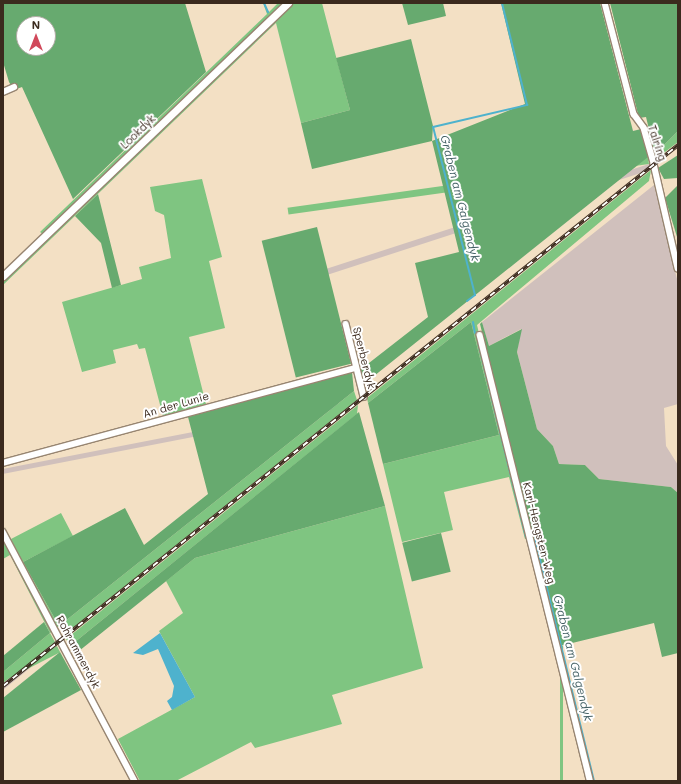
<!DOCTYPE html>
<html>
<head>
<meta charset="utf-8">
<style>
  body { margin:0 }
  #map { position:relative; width:681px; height:784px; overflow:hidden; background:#f3e0c4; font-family:Mali,sans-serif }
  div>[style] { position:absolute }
  .industrial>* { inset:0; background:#d0c0bc; transform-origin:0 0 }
  .green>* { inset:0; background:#7fc581; transform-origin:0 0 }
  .forest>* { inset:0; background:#67aa6f; transform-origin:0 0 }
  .water>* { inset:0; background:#4eb2cd }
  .stream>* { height:2px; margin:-1px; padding:0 1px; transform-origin:1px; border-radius:1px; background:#4eb2cd }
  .roads { filter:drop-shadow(1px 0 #978571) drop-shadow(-1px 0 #978571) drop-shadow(0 1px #978571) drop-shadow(0 -1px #978571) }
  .minor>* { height:5.5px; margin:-2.75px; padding:0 2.75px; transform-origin:2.75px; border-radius:2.75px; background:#fff }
  .tertiary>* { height:7px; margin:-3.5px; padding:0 3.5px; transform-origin:3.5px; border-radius:3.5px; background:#fff }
  .rail>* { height:3.5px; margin-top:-1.75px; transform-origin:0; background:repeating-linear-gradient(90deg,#fff 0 6px,#3b2a1e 0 12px); box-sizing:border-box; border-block:1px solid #3b2a1e }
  span { translate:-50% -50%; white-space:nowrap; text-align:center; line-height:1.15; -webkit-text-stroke:4px #fff; paint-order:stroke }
  .street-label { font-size:11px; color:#3b2a1e }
  .water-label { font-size:12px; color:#436064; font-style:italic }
  .frame { position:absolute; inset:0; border:4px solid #3b2a1e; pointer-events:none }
  .north { position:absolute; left:16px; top:16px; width:40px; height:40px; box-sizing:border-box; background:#fff; border:1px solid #b1aaa5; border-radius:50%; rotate:0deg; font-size:11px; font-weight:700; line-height:16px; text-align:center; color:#3b2a1e }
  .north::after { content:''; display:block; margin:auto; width:14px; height:18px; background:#d1495b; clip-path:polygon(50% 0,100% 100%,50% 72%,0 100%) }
</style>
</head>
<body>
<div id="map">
  <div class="industrial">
    <i style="left:649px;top:164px;width:6px;height:364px;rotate:72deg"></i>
    <i style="clip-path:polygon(654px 185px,678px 283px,678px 404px,664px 408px,666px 446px,678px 465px,678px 493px,671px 487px,599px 479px,585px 465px,559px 464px,553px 446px,537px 429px,517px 352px,521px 329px,489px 346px,482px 322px)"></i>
    <i style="left:357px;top:400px;width:5px;height:376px;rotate:79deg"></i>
    <i style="clip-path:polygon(55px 642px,57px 646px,3px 690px,3px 683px)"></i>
  </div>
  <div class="green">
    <i style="clip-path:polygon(263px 3px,269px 12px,278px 3px,285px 3px,43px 234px,40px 232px,267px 14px)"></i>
    <i style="clip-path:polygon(291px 3px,322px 3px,350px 110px,301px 123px,276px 23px,3px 285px,3px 280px)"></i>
    <i style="clip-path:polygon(678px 131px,678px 142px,656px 159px,655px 154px)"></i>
    <i style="left:648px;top:157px;width:7px;height:364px;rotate:82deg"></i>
    <i style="clip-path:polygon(651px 170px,649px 181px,477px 325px,528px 538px,525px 539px,509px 477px,444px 492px,453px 530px,402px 542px,383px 464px,499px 435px,471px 322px,368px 403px,367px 398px)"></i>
    <i style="clip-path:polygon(202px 179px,222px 257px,209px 261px,225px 328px,189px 337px,206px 404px,163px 416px,145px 348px,139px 349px,137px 344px,113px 350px,116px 363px,82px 372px,62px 302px,142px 279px,139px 267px,171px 258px,164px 215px,155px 211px,150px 187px)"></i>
    <i style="clip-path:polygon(354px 391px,357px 400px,64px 635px,59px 626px,55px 629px,3px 523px,11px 539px,61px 513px,73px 536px,23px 562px,59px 626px)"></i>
    <i style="clip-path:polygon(358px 405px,357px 414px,70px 646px,66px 639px)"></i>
    <i style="clip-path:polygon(385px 506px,423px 668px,332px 695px,342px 724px,255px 748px,251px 742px,176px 781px,140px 781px,118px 739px,195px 697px,159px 631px,183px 613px,166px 581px,195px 558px)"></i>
    <i style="clip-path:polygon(3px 536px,53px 631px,50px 633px,55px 642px,3px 683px,3px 672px,50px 633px,10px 555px,3px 559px)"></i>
    <i style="left:57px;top:646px;width:7px;height:70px;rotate:63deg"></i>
    <i style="left:560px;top:646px;width:3px;height:139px"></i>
  </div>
  <div class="forest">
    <i style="clip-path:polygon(evenodd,3px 3px,185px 3px,206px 72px,73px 199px,22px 87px,14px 90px,9px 82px,3px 62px,3px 3px,24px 24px,48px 24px,48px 48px,24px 48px,24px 24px)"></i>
    <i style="clip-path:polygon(402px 3px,443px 3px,446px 16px,408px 25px)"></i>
    <i style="clip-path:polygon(501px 3px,600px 3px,633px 131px,641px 129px,648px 157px,364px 384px,360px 370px,428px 317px,415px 263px,459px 252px,432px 141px,312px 169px,301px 123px,350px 110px,336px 58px,411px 39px,433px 126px,432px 141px,525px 104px)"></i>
    <i style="clip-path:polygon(610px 3px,678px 3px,678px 131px,655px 154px,646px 117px,639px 118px)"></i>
    <i style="clip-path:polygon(678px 155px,678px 178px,664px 179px,658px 168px)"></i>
    <i style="clip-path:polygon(678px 185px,678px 240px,665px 198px)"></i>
    <i style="clip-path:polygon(98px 194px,121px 285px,112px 288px,101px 243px,75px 216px)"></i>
    <i style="left:317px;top:227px;width:141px;height:57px;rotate:76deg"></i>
    <i style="clip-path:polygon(471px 322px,499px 435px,383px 464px,368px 403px)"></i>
    <i style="clip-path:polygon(482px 322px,489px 346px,522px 329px,517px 352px,537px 429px,553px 446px,559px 464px,585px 465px,599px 479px,671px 487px,678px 493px,678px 653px,662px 657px,654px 623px,560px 646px,480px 324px)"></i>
    <i style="clip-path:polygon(352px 372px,354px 391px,59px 626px,23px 562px,125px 508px,144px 545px,208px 494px,188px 417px)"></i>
    <i style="clip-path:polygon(359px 412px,385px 506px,195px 558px,74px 655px,70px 646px)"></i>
    <i style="left:441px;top:533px;width:40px;height:40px;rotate:76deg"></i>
    <i style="clip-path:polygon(44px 622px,50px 633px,3px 672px,3px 656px)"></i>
    <i style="clip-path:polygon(60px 652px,81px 690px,3px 732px,3px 698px)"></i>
  </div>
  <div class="water">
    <i style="clip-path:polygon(160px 633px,195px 697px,172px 710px,167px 701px,172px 697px,174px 686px,158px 649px,143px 655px,133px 653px)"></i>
  </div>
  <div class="stream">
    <i style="left:264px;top:3px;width:10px;rotate:66deg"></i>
    <i style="left:467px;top:301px;width:10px;rotate:-37deg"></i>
    <i style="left:475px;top:295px;width:173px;rotate:-104deg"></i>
    <i style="left:433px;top:127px;width:97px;rotate:-13.2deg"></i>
    <i style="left:527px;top:105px;width:105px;rotate:-103.8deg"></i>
    <i style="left:473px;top:322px;width:11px;rotate:80deg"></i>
    <i style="left:478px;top:342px;width:201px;rotate:76.2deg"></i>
    <i style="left:535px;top:539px;width:249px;rotate:76.3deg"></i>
  </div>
  <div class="roads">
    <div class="minor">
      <i style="left:605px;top:3px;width:115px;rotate:75.4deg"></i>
      <i style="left:634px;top:114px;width:17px;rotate:54deg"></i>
      <i style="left:644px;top:128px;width:37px;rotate:74deg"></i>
      <i style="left:654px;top:164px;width:107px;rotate:77deg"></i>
      <i style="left:3px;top:92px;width:12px;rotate:-24deg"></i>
      <i style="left:346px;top:324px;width:75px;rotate:76.1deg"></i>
      <i style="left:480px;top:335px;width:459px;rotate:76.1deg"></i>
      <i style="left:3px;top:463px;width:365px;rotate:-15.1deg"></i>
      <i style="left:3px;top:532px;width:282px;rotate:62.1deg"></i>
    </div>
    <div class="tertiary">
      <i style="left:3px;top:276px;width:395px;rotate:-43.8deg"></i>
    </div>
  </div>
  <div class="rail">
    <i style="left:3px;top:686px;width:865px;rotate:-38.71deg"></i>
  </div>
  <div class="street-label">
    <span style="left:138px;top:132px;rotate:-44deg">Lookdyk</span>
    <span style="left:657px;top:143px;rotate:72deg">Talring</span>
    <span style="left:364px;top:358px;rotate:76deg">Sperberdyk</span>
    <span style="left:176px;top:405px;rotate:-16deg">An der Lunie</span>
    <span style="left:539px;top:533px;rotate:76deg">Karl-Hengsten-Weg</span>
    <span style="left:78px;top:652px;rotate:62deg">Rohrammerdyk</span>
  </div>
  <div class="water-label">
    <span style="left:460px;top:198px;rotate:76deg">Graben am Galgendyk</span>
    <span style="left:573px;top:658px;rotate:76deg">Graben am Galgendyk</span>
  </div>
  <div class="frame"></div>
  <div class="north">N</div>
</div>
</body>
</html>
